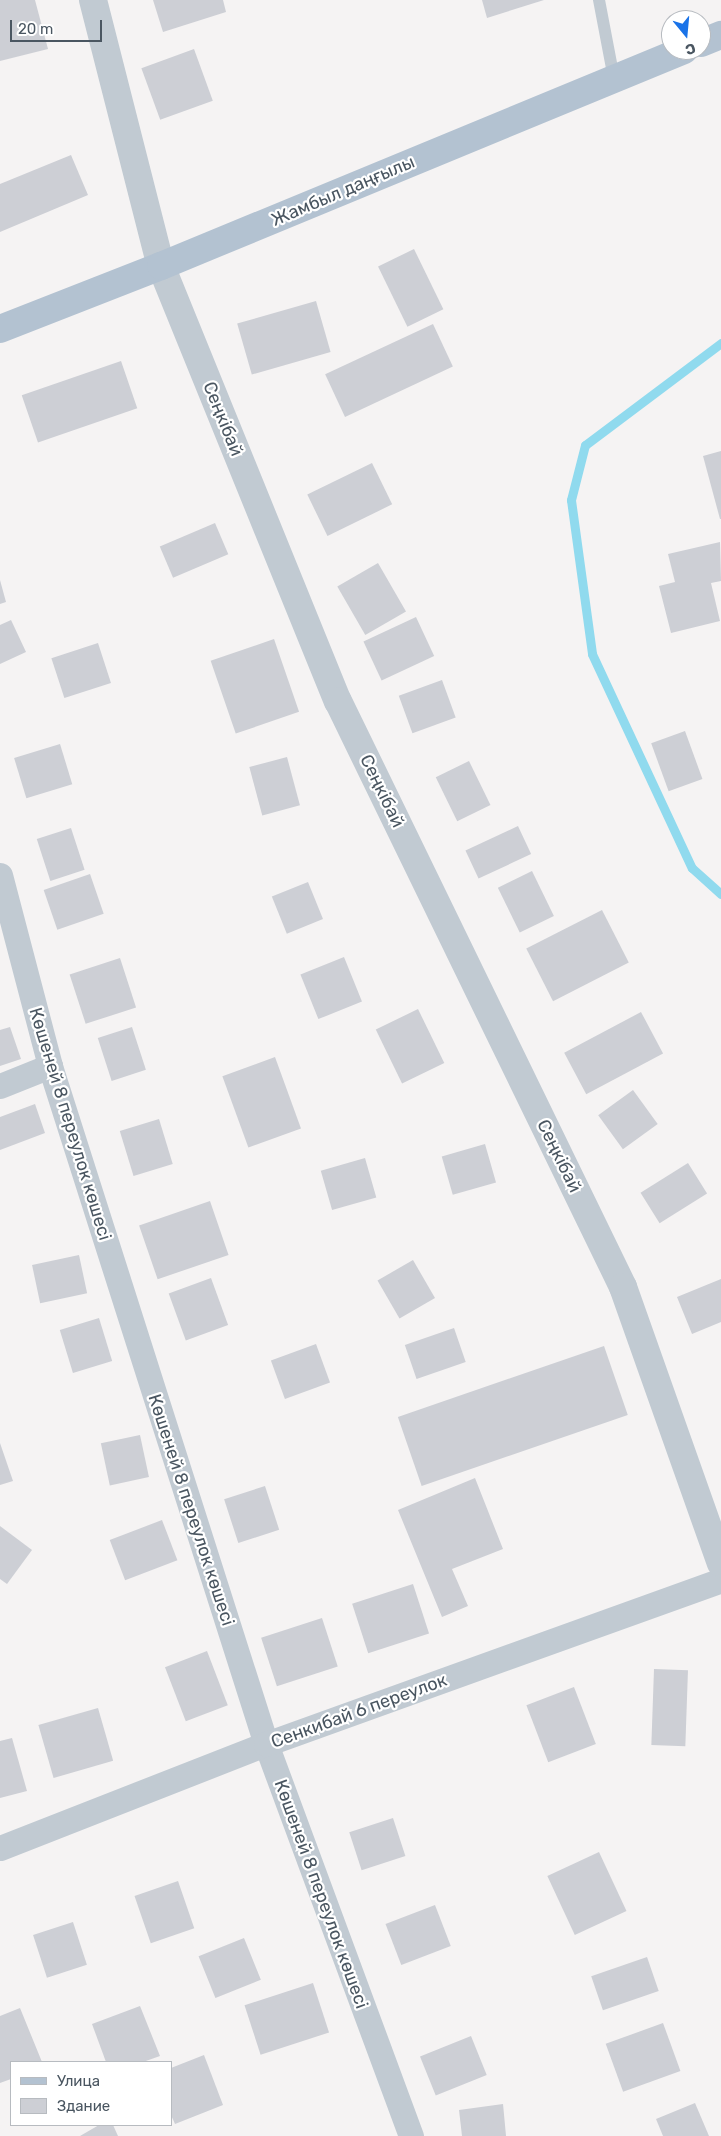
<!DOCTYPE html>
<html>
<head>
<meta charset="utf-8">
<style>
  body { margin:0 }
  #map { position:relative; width:721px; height:2136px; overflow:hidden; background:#f5f3f3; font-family:Rubik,sans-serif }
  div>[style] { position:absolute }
  .stream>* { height:9px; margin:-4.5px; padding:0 4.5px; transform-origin:4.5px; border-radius:4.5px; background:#90daee }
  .building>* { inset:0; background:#cdcfd5; transform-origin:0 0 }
  .service>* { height:12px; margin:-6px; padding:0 6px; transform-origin:6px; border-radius:6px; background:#c1cad2 }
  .minor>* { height:25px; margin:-12.5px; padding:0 12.5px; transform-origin:12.5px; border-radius:12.5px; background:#c1cad2 }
  .tertiary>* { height:28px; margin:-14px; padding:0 14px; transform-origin:14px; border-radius:14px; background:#c1cad2 }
  .primary>* { height:28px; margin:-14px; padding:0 14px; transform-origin:14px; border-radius:14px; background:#b3c2d1 }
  span { translate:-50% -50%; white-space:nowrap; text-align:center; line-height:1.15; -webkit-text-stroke:4.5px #fff; paint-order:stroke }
  .street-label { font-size:18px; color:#4a5661 }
  .legend { position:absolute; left:10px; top:2061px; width:162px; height:65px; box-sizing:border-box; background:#fff; border:1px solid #b7bbc0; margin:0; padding:6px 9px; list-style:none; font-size:15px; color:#4a5661 }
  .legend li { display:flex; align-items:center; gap:10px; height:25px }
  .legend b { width:25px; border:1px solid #b7bbc0 }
  .north { position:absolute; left:661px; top:10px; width:50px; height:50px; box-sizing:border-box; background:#fff; border:1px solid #b7bbc0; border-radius:50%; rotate:163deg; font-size:14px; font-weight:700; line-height:20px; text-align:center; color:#4a5661 }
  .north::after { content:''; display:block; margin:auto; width:18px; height:22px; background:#1a73e8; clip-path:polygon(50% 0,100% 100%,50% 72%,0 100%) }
  .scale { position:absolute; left:10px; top:20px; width:92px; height:22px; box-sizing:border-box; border:2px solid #4a5661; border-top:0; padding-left:6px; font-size:15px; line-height:18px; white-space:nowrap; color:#4a5661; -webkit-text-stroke:4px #fff; paint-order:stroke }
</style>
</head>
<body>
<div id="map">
  <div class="stream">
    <i style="left:721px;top:343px;width:170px;rotate:143.1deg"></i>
    <i style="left:585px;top:445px;width:57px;rotate:104.3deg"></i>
    <i style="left:571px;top:500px;width:155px;rotate:82.2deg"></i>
    <i style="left:592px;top:654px;width:236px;rotate:65deg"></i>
    <i style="left:692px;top:868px;width:39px;rotate:42deg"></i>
  </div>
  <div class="building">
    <i style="clip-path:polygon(0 0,35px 0,48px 49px,0 61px)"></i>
    <i style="clip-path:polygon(153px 0,223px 0,226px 12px,163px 32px)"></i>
    <i style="clip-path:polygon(482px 0,544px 0,487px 18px)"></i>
    <i style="left:194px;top:49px;width:55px;height:56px;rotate:70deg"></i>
    <i style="clip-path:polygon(71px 155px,88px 195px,0 232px,0 184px)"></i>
    <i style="left:414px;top:249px;width:67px;height:40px;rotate:64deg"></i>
    <i style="left:316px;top:301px;width:53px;height:82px;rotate:74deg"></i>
    <i style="left:433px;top:324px;width:47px;height:119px;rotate:65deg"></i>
    <i style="left:121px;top:361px;width:50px;height:105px;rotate:71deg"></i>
    <i style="clip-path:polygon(721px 451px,721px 519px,720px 519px,703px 456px)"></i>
    <i style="left:372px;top:463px;width:46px;height:72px;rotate:64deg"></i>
    <i style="left:215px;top:523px;width:34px;height:60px;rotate:67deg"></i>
    <i style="clip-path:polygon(720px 542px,721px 581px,711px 583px,720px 621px,671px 633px,659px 586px,675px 582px,668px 554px)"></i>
    <i style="left:378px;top:563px;width:56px;height:47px;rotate:60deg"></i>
    <i style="clip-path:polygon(0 580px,6px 602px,0 604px)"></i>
    <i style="left:416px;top:617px;width:43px;height:58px;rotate:65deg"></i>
    <i style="clip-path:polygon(11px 620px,26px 652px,0 664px,0 625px)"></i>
    <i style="left:274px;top:639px;width:77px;height:67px;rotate:71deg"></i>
    <i style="left:98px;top:643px;width:42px;height:49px;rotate:72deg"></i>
    <i style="left:442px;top:680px;width:40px;height:46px;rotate:70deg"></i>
    <i style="left:685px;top:731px;width:51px;height:36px;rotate:70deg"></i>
    <i style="left:60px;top:744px;width:42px;height:48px;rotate:73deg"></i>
    <i style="left:287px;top:757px;width:50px;height:39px;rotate:75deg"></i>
    <i style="left:469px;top:761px;width:49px;height:37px;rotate:64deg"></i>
    <i style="left:518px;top:826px;width:31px;height:58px;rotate:65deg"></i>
    <i style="left:71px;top:828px;width:44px;height:36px;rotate:72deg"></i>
    <i style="left:532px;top:871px;width:50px;height:38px;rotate:64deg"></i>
    <i style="left:90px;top:874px;width:42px;height:49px;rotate:71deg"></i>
    <i style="left:308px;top:882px;width:40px;height:39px;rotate:68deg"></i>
    <i style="left:602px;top:910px;width:59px;height:85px;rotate:63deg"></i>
    <i style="left:344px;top:957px;width:48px;height:47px;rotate:68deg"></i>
    <i style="left:120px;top:958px;width:52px;height:53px;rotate:72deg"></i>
    <i style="left:418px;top:1009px;width:60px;height:47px;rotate:64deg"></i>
    <i style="left:641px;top:1012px;width:47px;height:87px;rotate:62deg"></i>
    <i style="clip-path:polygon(10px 1027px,21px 1059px,0 1066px,0 1030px)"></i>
    <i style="left:132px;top:1027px;width:45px;height:36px;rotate:72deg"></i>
    <i style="left:275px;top:1057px;width:76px;height:56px;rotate:70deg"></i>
    <i style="left:633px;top:1090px;width:42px;height:43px;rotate:54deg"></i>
    <i style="clip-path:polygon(35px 1104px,45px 1133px,0 1150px,0 1117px)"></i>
    <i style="left:159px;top:1119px;width:47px;height:41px;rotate:73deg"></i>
    <i style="left:485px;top:1144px;width:40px;height:45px;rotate:74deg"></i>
    <i style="left:365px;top:1158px;width:41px;height:46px;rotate:74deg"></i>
    <i style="left:688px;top:1163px;width:36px;height:56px;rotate:58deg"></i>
    <i style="left:210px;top:1201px;width:57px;height:75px;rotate:71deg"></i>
    <i style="left:79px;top:1255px;width:39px;height:48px;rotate:78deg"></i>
    <i style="left:413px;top:1260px;width:44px;height:41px;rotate:60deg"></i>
    <i style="left:211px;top:1278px;width:50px;height:45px;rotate:70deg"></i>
    <i style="clip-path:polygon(721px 1279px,721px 1322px,692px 1334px,677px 1297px)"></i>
    <i style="left:99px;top:1318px;width:45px;height:41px;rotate:73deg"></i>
    <i style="left:454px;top:1328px;width:36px;height:52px;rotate:71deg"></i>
    <i style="left:316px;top:1344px;width:41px;height:48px;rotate:70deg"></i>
    <i style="left:604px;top:1346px;width:73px;height:218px;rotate:71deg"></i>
    <i style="left:140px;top:1435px;width:43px;height:40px;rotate:78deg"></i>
    <i style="clip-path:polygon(0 1443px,13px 1481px,0 1485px)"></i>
    <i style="clip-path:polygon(475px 1478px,503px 1549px,452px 1569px,468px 1606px,442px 1617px,398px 1510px)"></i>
    <i style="left:265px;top:1486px;width:46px;height:43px;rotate:72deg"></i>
    <i style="left:162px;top:1520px;width:43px;height:56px;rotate:69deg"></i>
    <i style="clip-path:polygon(0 1526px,32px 1550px,7px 1584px,0 1579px)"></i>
    <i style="left:413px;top:1584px;width:52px;height:64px;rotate:72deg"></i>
    <i style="left:322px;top:1618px;width:51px;height:64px;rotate:72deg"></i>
    <i style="left:207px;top:1651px;width:58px;height:45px;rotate:69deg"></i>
    <i style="left:654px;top:1669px;width:34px;height:76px;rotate:2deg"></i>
    <i style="left:574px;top:1687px;width:61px;height:51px;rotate:69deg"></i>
    <i style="left:98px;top:1708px;width:55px;height:62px;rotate:74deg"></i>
    <i style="clip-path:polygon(12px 1738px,27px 1791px,0 1798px,0 1741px)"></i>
    <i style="left:393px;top:1818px;width:40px;height:46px;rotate:72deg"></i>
    <i style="left:599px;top:1852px;width:65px;height:57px;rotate:65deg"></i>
    <i style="left:178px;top:1881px;width:50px;height:46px;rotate:71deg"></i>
    <i style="left:435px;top:1905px;width:44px;height:53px;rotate:69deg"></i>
    <i style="left:73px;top:1922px;width:45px;height:42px;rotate:72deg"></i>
    <i style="left:244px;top:1938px;width:45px;height:49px;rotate:68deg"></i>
    <i style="left:647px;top:1957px;width:36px;height:59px;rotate:71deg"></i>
    <i style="left:313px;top:1983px;width:52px;height:72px;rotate:72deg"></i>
    <i style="clip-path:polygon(140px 2006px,160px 2056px,143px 2062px,106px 2062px,92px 2024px)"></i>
    <i style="clip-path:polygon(20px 2008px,42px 2062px,11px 2062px,11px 2079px,0 2083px,0 2016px)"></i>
    <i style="left:663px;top:2023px;width:51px;height:61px;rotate:70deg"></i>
    <i style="left:471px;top:2036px;width:42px;height:55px;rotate:68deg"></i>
    <i style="clip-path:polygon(204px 2055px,223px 2105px,175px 2124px,171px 2115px,171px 2068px)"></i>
    <i style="clip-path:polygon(695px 2103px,709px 2136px,663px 2136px,656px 2119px)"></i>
    <i style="clip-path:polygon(503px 2104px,506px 2136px,462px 2136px,459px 2110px)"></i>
    <i style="clip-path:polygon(99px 2125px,113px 2125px,118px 2136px,80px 2136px)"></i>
  </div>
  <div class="service">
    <i style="left:599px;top:0;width:80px;rotate:79.2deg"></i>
  </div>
  <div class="minor">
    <i style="left:0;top:875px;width:197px;rotate:75.3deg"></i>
    <i style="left:50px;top:1066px;width:712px;rotate:72.33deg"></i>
    <i style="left:266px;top:1744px;width:418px;rotate:69.7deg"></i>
    <i style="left:0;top:1086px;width:54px;rotate:-21.8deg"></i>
    <i style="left:0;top:1848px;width:286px;rotate:-21.4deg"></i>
    <i style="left:266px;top:1744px;width:484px;rotate:-19.8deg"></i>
  </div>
  <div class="tertiary">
    <i style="left:93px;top:0;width:275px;rotate:75.7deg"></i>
    <i style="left:161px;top:266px;width:470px;rotate:67.9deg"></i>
    <i style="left:338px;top:701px;width:652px;rotate:64.06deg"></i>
    <i style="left:623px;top:1287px;width:293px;rotate:70.5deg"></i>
  </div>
  <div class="primary">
    <i style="left:701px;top:43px;width:22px;rotate:-22deg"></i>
    <i style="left:0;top:329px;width:173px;rotate:-21.4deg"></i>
    <i style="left:161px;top:266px;width:566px;rotate:-22.44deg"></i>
  </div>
  <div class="street-label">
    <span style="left:343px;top:191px;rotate:-23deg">Жамбыл даңғылы</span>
    <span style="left:223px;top:419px;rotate:68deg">Сеңкібай</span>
    <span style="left:382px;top:791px;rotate:64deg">Сеңкібай</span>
    <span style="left:70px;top:1124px;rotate:73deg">Көшеней 8 переулок көшесі</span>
    <span style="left:559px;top:1156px;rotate:64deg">Сеңкібай</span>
    <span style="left:191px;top:1510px;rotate:72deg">Көшеней 8 переулок көшесі</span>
    <span style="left:359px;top:1711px;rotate:-20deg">Сенкибай 6 переулок</span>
    <span style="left:321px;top:1894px;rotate:70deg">Көшеней 8 переулок көшесі</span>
  </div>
  <ul class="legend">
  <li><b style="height:6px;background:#b3c2d1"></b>Улица</li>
  <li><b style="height:14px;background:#cdcfd5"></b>Здание</li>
  </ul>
  <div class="north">С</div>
  <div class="scale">20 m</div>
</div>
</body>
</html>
